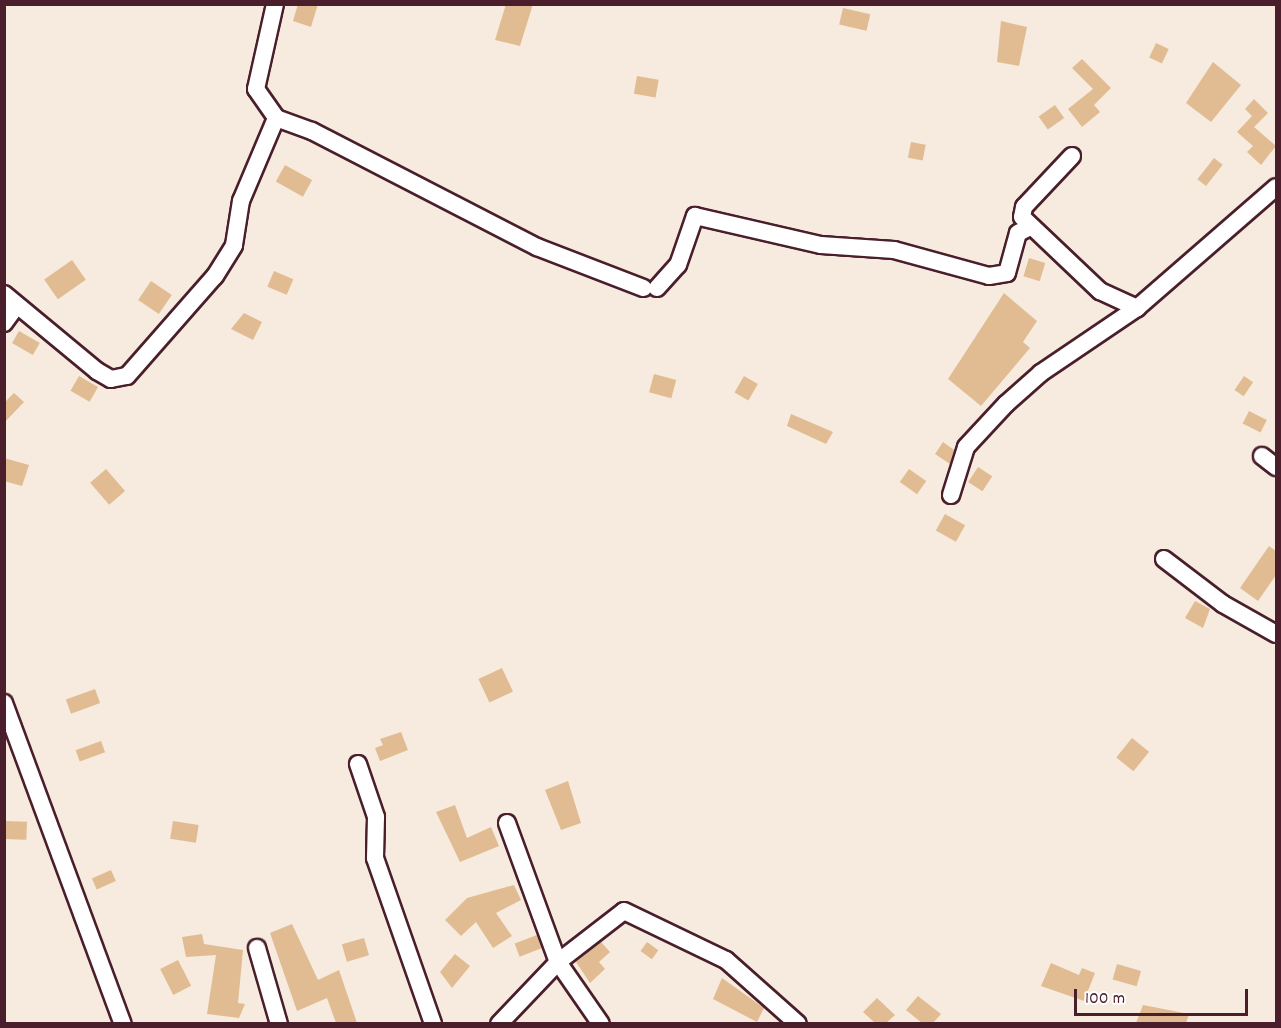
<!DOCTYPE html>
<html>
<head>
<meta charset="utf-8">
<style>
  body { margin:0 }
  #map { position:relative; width:1281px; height:1028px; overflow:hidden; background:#f6ebde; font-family:Dekko,sans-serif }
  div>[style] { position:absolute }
  .building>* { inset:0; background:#e1bc92; transform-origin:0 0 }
  .roads { filter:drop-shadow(2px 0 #4a1f2b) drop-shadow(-2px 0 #4a1f2b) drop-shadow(0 2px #4a1f2b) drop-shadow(0 -2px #4a1f2b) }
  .minor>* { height:16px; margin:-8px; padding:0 8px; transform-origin:8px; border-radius:8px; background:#fff }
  span { translate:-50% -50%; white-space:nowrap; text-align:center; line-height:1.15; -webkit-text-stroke:6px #fff; paint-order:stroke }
  .frame { position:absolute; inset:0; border:6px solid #4a1f2b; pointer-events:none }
  .scale { position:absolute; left:1074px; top:989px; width:174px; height:27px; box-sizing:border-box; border:3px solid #4a1f2b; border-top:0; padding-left:8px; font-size:18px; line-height:21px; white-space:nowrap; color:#4a1f2b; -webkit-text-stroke:4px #fff; paint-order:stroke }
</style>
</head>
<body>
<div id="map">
  <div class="building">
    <i style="clip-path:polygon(298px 4px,318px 4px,311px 27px,293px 21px)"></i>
    <i style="clip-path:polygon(506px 4px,533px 4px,520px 46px,495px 40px)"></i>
    <i style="left:843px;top:8px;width:28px;height:17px;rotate:13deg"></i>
    <i style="clip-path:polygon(1001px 21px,1027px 27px,1019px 66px,997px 62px)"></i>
    <i style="left:1156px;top:43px;width:14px;height:16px;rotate:25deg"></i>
    <i style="clip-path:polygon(1082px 59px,1111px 88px,1094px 105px,1100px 112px,1082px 127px,1068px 109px,1093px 89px,1072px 68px)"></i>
    <i style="clip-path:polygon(1213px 62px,1241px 85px,1211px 122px,1186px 103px)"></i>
    <i style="left:637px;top:76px;width:22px;height:18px;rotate:10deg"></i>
    <i style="clip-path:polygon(1254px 99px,1268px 113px,1254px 127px,1276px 146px,1261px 165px,1247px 152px,1253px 146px,1237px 132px,1252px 116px,1245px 109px)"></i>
    <i style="left:1055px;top:105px;width:16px;height:20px;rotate:55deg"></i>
    <i style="left:911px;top:142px;width:15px;height:16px;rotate:11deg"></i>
    <i style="left:1214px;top:158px;width:11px;height:27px;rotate:38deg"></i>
    <i style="left:285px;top:165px;width:31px;height:19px;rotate:29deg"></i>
    <i style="left:1029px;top:258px;width:17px;height:19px;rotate:17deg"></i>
    <i style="left:72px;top:260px;width:24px;height:34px;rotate:55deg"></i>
    <i style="left:274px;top:271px;width:21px;height:17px;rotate:23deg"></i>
    <i style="left:151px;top:281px;width:25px;height:23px;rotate:34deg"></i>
    <i style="clip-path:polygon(1004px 293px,1037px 321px,1023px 342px,1030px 348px,981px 406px,948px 379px)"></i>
    <i style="clip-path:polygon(244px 313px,262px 322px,253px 340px,231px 329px)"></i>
    <i style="left:19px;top:331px;width:24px;height:14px;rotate:30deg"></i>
    <i style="left:654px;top:374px;width:23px;height:19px;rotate:15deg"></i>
    <i style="left:79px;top:376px;width:22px;height:17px;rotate:30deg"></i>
    <i style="left:744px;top:376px;width:16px;height:19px;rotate:30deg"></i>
    <i style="left:1244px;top:376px;width:11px;height:17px;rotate:34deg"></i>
    <i style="clip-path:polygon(14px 393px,24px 402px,4px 423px,4px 403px)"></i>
    <i style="left:1249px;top:411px;width:20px;height:14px;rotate:27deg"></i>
    <i style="clip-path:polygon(791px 414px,833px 432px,826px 444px,787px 426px)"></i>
    <i style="clip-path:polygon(943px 442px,954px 450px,950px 464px,935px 454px)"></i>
    <i style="clip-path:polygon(4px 458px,29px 465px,22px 486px,4px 481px)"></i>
    <i style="left:978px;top:467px;width:17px;height:18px;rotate:33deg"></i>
    <i style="left:106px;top:469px;width:29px;height:21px;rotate:49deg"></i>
    <i style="left:909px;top:469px;width:21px;height:16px;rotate:35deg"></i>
    <i style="left:945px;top:514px;width:23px;height:19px;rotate:29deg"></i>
    <i style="clip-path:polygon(1269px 546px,1276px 551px,1276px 575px,1258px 601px,1240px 588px)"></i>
    <i style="clip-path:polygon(1195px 601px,1210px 609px,1203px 628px,1185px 618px)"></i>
    <i style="left:502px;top:668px;width:26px;height:26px;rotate:65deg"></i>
    <i style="left:95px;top:689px;width:15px;height:31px;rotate:70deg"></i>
    <i style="clip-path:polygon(401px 732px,408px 750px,380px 761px,375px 748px,383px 745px,380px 739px)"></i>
    <i style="left:1132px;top:738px;width:22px;height:25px;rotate:39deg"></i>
    <i style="left:101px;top:741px;width:12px;height:27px;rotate:70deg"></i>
    <i style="clip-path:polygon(568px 781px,581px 823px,561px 830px,545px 790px)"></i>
    <i style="clip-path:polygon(455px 805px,467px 838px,491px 827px,499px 846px,460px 862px,436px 812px)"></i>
    <i style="left:4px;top:821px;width:23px;height:18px;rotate:2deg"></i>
    <i style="left:173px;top:821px;width:26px;height:18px;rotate:9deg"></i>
    <i style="left:111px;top:870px;width:12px;height:21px;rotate:66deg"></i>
    <i style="clip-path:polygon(514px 885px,521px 900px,496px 913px,512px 936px,493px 948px,476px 922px,461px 936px,445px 920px,467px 898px)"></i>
    <i style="clip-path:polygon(292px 924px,318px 980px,339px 970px,357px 1023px,336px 1023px,327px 998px,297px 1011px,270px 933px)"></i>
    <i style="clip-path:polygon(202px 934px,204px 944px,243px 950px,238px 1003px,245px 1004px,239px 1018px,207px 1014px,216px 955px,186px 957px,182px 937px)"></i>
    <i style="left:537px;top:935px;width:14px;height:24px;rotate:69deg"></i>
    <i style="left:364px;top:938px;width:18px;height:23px;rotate:74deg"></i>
    <i style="clip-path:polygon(601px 942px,610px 952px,599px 962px,605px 969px,590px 983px,576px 962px)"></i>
    <i style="left:647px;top:942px;width:14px;height:11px;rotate:36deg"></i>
    <i style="clip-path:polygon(455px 954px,470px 966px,452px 988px,440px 972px)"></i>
    <i style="left:178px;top:960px;width:29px;height:20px;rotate:63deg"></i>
    <i style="clip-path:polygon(1051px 963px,1079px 975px,1082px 968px,1095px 973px,1084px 1001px,1041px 986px)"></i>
    <i style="left:1117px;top:964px;width:25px;height:16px;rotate:16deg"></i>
    <i style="clip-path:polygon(722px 978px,764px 1008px,757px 1022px,713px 999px)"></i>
    <i style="clip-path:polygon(918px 996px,941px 1014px,933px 1023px,922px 1023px,906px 1010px)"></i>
    <i style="clip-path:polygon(877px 998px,895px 1015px,886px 1023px,875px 1023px,863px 1012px)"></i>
    <i style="clip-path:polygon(1143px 1005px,1189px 1014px,1186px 1023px,1136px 1023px)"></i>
  </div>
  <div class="roads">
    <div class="minor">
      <i style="left:275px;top:4px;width:87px;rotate:102.6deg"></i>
      <i style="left:256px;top:89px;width:35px;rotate:55deg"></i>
      <i style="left:276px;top:118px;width:38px;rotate:20deg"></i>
      <i style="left:312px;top:131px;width:253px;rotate:27.3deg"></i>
      <i style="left:537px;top:247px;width:114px;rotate:21.1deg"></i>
      <i style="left:1072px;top:156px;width:70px;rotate:133.3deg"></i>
      <i style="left:1024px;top:207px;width:10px;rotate:101deg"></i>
      <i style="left:1022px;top:217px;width:108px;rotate:43.5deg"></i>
      <i style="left:1100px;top:291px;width:41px;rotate:24.7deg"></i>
      <i style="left:657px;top:288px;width:31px;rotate:-48deg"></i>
      <i style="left:678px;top:265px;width:52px;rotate:-70.9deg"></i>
      <i style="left:695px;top:216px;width:129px;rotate:13deg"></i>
      <i style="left:821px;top:245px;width:73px;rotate:3.9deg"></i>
      <i style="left:894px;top:250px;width:98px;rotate:15.3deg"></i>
      <i style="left:989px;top:276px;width:18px;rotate:-9deg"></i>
      <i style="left:1007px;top:273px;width:41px;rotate:-74.6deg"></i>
      <i style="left:1018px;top:233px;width:11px;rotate:-27deg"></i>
      <i style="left:4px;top:294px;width:121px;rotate:39.6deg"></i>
      <i style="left:97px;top:371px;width:16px;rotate:30deg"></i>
      <i style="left:111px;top:379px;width:16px;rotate:-11deg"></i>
      <i style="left:127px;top:376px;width:133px;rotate:-48.7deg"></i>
      <i style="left:215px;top:276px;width:36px;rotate:-58deg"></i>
      <i style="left:234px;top:245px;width:45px;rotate:-81deg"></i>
      <i style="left:241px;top:201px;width:90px;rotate:-67.1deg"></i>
      <i style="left:4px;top:323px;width:22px;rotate:-54deg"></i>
      <i style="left:1262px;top:456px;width:18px;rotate:38deg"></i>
      <i style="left:951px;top:495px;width:50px;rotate:-72.6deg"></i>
      <i style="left:966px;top:447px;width:59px;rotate:-47.1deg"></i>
      <i style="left:1006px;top:404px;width:47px;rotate:-41.5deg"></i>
      <i style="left:1041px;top:373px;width:116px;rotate:-34.1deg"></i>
      <i style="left:1137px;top:308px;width:184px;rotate:-41deg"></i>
      <i style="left:1164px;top:559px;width:74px;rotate:37.3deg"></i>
      <i style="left:1223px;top:604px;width:61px;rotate:29.5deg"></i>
      <i style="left:4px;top:703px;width:342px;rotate:69.7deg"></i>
      <i style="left:358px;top:764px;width:56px;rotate:71.2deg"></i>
      <i style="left:376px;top:817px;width:41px;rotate:91.4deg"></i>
      <i style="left:375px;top:858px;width:176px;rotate:70.7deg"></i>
      <i style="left:507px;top:823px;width:148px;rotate:69.9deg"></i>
      <i style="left:558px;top:962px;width:75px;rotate:55.3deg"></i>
      <i style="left:257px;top:948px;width:79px;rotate:73.9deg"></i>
      <i style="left:499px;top:1024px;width:86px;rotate:-46.4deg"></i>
      <i style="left:558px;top:962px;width:83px;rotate:-37.7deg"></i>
      <i style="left:624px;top:911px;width:113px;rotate:25.7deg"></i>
      <i style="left:726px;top:960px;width:96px;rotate:41.6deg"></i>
    </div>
  </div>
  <div class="frame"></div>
  <div class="scale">100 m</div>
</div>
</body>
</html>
